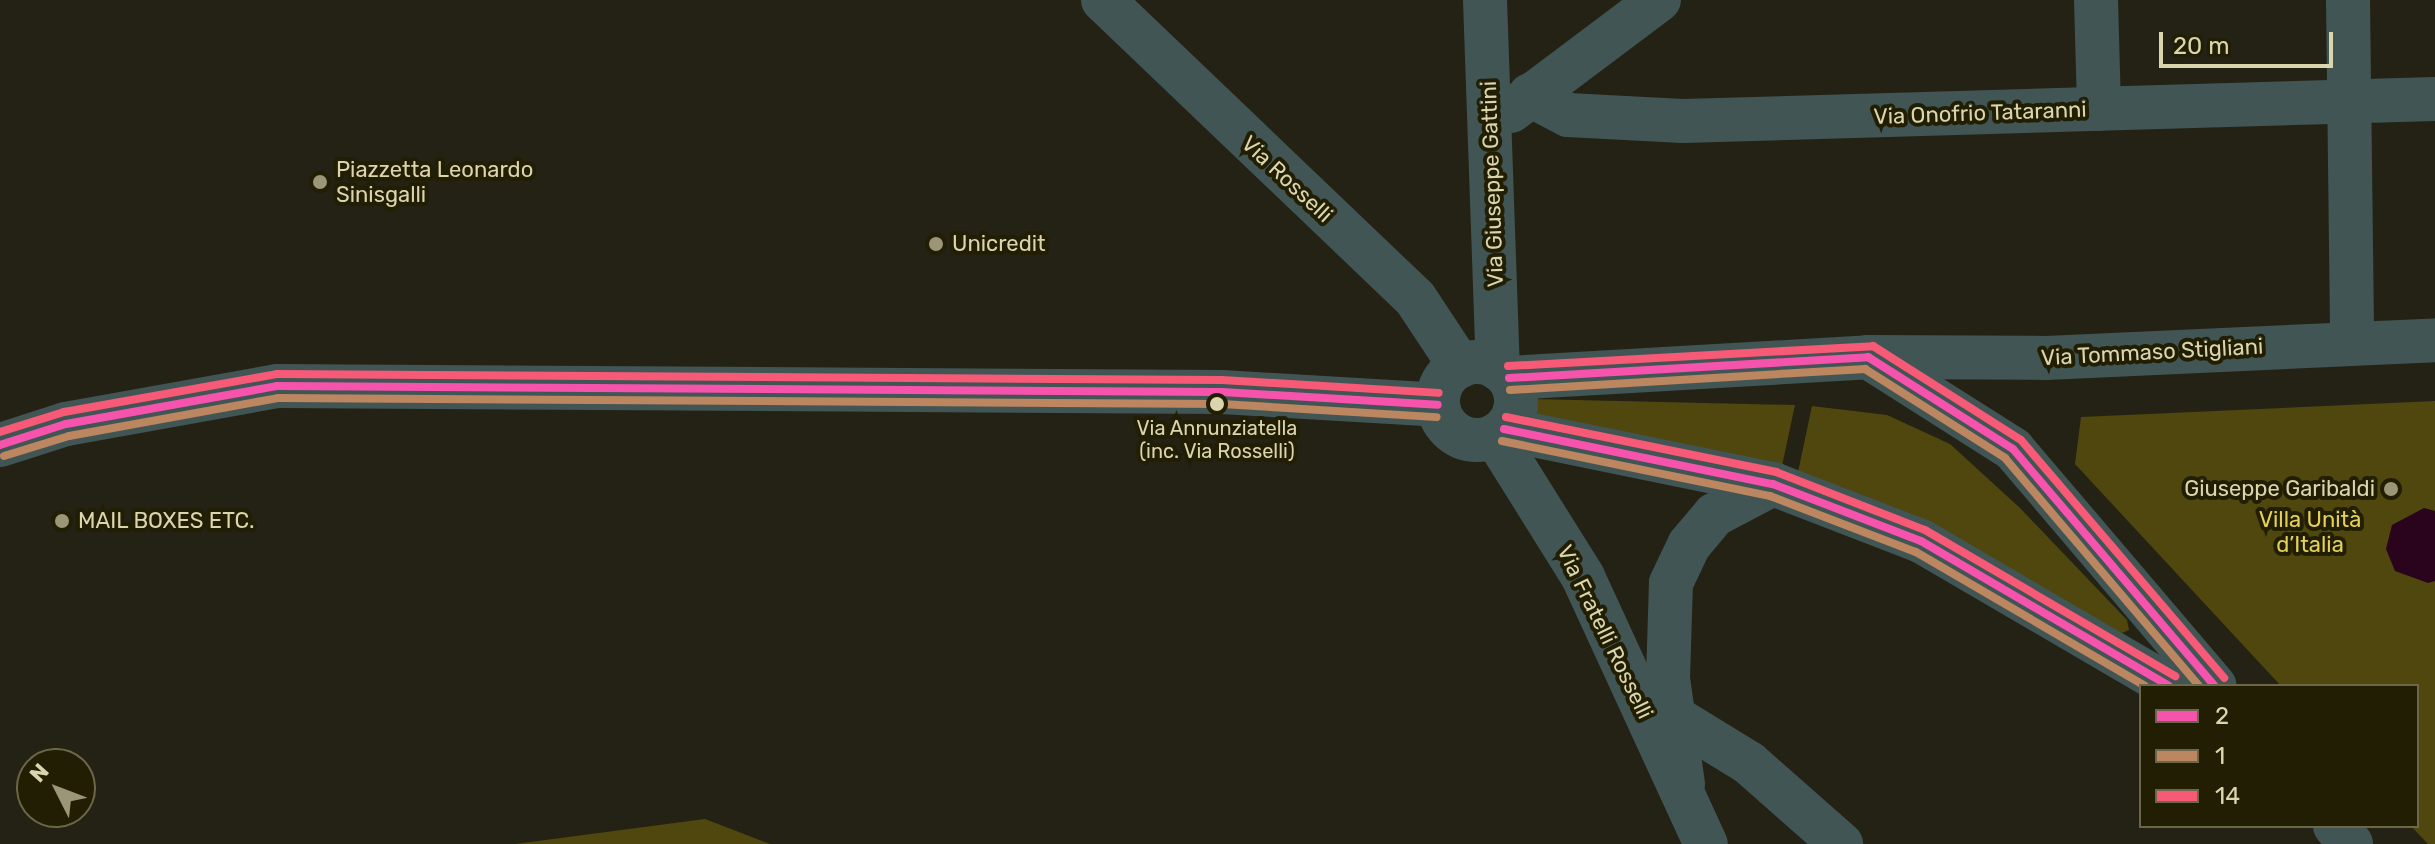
<!DOCTYPE html>
<html>
<head>
<meta charset="utf-8">
<style>
  body { margin:0 }
  #map { position:relative; width:2435px; height:844px; overflow:hidden; background:#242214; font-family:Rubik,sans-serif }
  div>[style] { position:absolute }
  .green>* { inset:0; background:#4f470d }
  .water>* { inset:0; background:#2a031d }
  .minor>* { height:44px; margin:-22px; padding:0 22px; transform-origin:22px; border-radius:22px; background:#405554 }
  .tertiary>* { height:44px; margin:-22px; padding:0 22px; transform-origin:22px; border-radius:22px; background:#405554 }
  .tertiary>.ring { margin:-22px; padding:0; box-sizing:content-box; background:none; border:44px solid #405554; border-radius:50% }
  .bus-1>* { height:8px; margin:-4px; padding:0 4px; transform-origin:4px; border-radius:4px; background:#f653ac }
  .bus-2>* { height:8px; margin:-4px; padding:0 4px; transform-origin:4px; border-radius:4px; background:#bb8660 }
  .bus-3>* { height:8px; margin:-4px; padding:0 4px; transform-origin:4px; border-radius:4px; background:#f75a77 }
  .dots>* { width:22px; height:22px; translate:-50% -50%; box-sizing:border-box; border:4px solid #211e04; border-radius:50% }
  span { translate:-50% -50%; white-space:nowrap; text-align:center; line-height:1.15; -webkit-text-stroke:8px #211e04; paint-order:stroke }
  .bus-label { font-size:20px; color:#dad5ad }
  .street-label { font-size:22px; color:#dad5ad }
  .poi-label { font-size:22px; color:#dad5ad }
  .left { translate:0 -50%; text-align:left }
  .right { translate:-100% -50%; text-align:right }
  .park-label { font-size:22px; color:#e3d255 }
  .legend { position:absolute; left:2139px; top:684px; width:280px; height:144px; box-sizing:border-box; background:#211e04; border:2px solid #6b6748; margin:0; padding:10px 14px; list-style:none; font-size:24px; color:#dad5ad }
  .legend li { display:flex; align-items:center; gap:16px; height:40px }
  .legend b { width:40px; border:2px solid #6b6748 }
  .north { position:absolute; left:16px; top:748px; width:80px; height:80px; box-sizing:border-box; background:#211e04; border:2px solid #6b6748; border-radius:50%; rotate:312deg; font-size:22px; font-weight:700; line-height:32px; text-align:center; color:#dad5ad }
  .north::after { content:''; display:block; margin:auto; width:28px; height:36px; background:#9a9677; clip-path:polygon(50% 0,100% 100%,50% 72%,0 100%) }
  .scale { position:absolute; left:2159px; top:32px; width:174px; height:36px; box-sizing:border-box; border:4px solid #dad5ad; border-top:0; padding-left:10px; font-size:24px; line-height:28px; white-space:nowrap; color:#dad5ad; -webkit-text-stroke:6px #211e04; paint-order:stroke }
</style>
</head>
<body>
<div id="map">
  <div class="green">
    <i style="clip-path:polygon(1532px 399px,1795px 405px,1782px 466px,1534px 413px)"></i>
    <i style="clip-path:polygon(2435px 401px,2435px 844px,2428px 844px,2411px 826px,2417px 826px,2417px 686px,2281px 686px,2075px 464px,2081px 417px)"></i>
    <i style="clip-path:polygon(1812px 406px,1887px 415px,1950px 444px,2020px 508px,2127px 620px,2129px 630px,2122px 633px,1798px 472px)"></i>
    <i style="clip-path:polygon(705px 819px,770px 844px,515px 844px)"></i>
  </div>
  <div class="water">
    <i style="clip-path:polygon(2424px 508px,2435px 511px,2435px 581px,2428px 583px,2395px 571px,2386px 549px,2392px 525px)"></i>
  </div>
  <div class="minor">
    <i style="left:1103px;top:0;width:431px;rotate:43.7deg"></i>
    <i style="left:1415px;top:298px;width:82px;rotate:56.5deg"></i>
    <i style="left:2096px;top:0;width:109px;rotate:88.4deg"></i>
    <i style="left:2348px;top:0;width:343px;rotate:89.3deg"></i>
    <i style="left:1530px;top:95px;width:43px;rotate:27.8deg"></i>
    <i style="left:1568px;top:115px;width:115px;rotate:3deg"></i>
    <i style="left:1683px;top:121px;width:752px;rotate:-1.68deg"></i>
    <i style="left:1511px;top:111px;width:185px;rotate:-36.9deg"></i>
    <i style="left:1868px;top:357px;width:178px;rotate:0.3deg"></i>
    <i style="left:2046px;top:358px;width:389px;rotate:-2.6deg"></i>
    <i style="left:1674px;top:717px;width:88px;rotate:31.5deg"></i>
    <i style="left:1749px;top:763px;width:123px;rotate:41.4deg"></i>
    <i style="left:1683px;top:784px;width:107px;rotate:-98.1deg"></i>
    <i style="left:1668px;top:678px;width:95px;rotate:-88.2deg"></i>
    <i style="left:1671px;top:583px;width:42px;rotate:-64.7deg"></i>
    <i style="left:1689px;top:545px;width:39px;rotate:-50deg"></i>
    <i style="left:1714px;top:515px;width:67px;rotate:-27.7deg"></i>
  </div>
  <div class="tertiary">
    <i style="left:1485px;top:0;width:369px;rotate:88deg"></i>
    <i class="ring" style="left:1438px;top:362px;width:34px;height:34px"></i>
    <i style="left:1509px;top:378px;width:360px;rotate:-3.3deg"></i>
    <i style="left:1868px;top:357px;width:172px;rotate:32.4deg"></i>
    <i style="left:2013px;top:449px;width:311px;rotate:49.6deg"></i>
    <i style="left:1504px;top:429px;width:275px;rotate:11.6deg"></i>
    <i style="left:1773px;top:484px;width:159px;rotate:21.1deg"></i>
    <i style="left:1921px;top:541px;width:287px;rotate:30.3deg"></i>
    <i style="left:1495px;top:436px;width:166px;rotate:58deg"></i>
    <i style="left:1583px;top:577px;width:294px;rotate:65.3deg"></i>
    <i style="left:0;top:445px;width:69px;rotate:-17.7deg"></i>
    <i style="left:66px;top:424px;width:214px;rotate:-10.2deg"></i>
    <i style="left:277px;top:386px;width:945px;rotate:0.36deg"></i>
    <i style="left:1222px;top:392px;width:216px;rotate:3.4deg"></i>
    <i style="left:2335px;top:826px;width:24px;rotate:48deg"></i>
  </div>
  <div class="bus-1">
    <i style="left:1509px;top:378px;width:360px;rotate:-3.3deg"></i>
    <i style="left:1868px;top:357px;width:172px;rotate:32.4deg"></i>
    <i style="left:2013px;top:449px;width:311px;rotate:49.6deg"></i>
    <i style="left:1504px;top:429px;width:275px;rotate:11.6deg"></i>
    <i style="left:1773px;top:484px;width:159px;rotate:21.1deg"></i>
    <i style="left:1921px;top:541px;width:287px;rotate:30.3deg"></i>
    <i style="left:0;top:445px;width:69px;rotate:-17.7deg"></i>
    <i style="left:66px;top:424px;width:214px;rotate:-10.2deg"></i>
    <i style="left:277px;top:386px;width:945px;rotate:0.36deg"></i>
    <i style="left:1222px;top:392px;width:216px;rotate:3.4deg"></i>
  </div>
  <div class="bus-2">
    <i style="left:1510px;top:390px;width:356px;rotate:-3.4deg"></i>
    <i style="left:1865px;top:369px;width:166px;rotate:32.4deg"></i>
    <i style="left:2005px;top:458px;width:299px;rotate:49.6deg"></i>
    <i style="left:1502px;top:441px;width:274px;rotate:11.6deg"></i>
    <i style="left:1770px;top:496px;width:156px;rotate:21deg"></i>
    <i style="left:1916px;top:552px;width:265px;rotate:30.3deg"></i>
    <i style="left:4px;top:456px;width:68px;rotate:-17.1deg"></i>
    <i style="left:69px;top:436px;width:212px;rotate:-10.3deg"></i>
    <i style="left:278px;top:398px;width:944px;rotate:0.36deg"></i>
    <i style="left:1222px;top:404px;width:215px;rotate:3.5deg"></i>
  </div>
  <div class="bus-3">
    <i style="left:1508px;top:366px;width:366px;rotate:-3.1deg"></i>
    <i style="left:1873px;top:346px;width:175px;rotate:32.4deg"></i>
    <i style="left:2021px;top:440px;width:313px;rotate:49.5deg"></i>
    <i style="left:1506px;top:417px;width:276px;rotate:11.5deg"></i>
    <i style="left:1776px;top:472px;width:160px;rotate:21.3deg"></i>
    <i style="left:1925px;top:530px;width:290px;rotate:30.3deg"></i>
    <i style="left:0;top:432px;width:67px;rotate:-17.4deg"></i>
    <i style="left:64px;top:412px;width:216px;rotate:-10.1deg"></i>
    <i style="left:277px;top:374px;width:945px;rotate:0.36deg"></i>
    <i style="left:1222px;top:380px;width:217px;rotate:3.4deg"></i>
  </div>
  <div class="dots">
    <i style="left:320px;top:182px;background:#9a9677"></i>
    <i style="left:936px;top:244px;background:#9a9677"></i>
    <i style="left:1217px;top:404px;background:#dad5ad"></i>
    <i style="left:2391px;top:489px;background:#9a9677"></i>
    <i style="left:62px;top:521px;background:#9a9677"></i>
  </div>
  <div class="bus-label">
    <span style="left:1217px;top:440px">Via Annunziatella<br>(inc. Via Rosselli)</span>
  </div>
  <div class="street-label">
    <span style="left:1980px;top:113px;rotate:-2deg">Via Onofrio Tataranni</span>
    <span style="left:1287px;top:179px;rotate:43deg">Via Rosselli</span>
    <span style="left:1492px;top:184px;rotate:-92deg">Via Giuseppe Gattini</span>
    <span style="left:2152px;top:352px;rotate:-3deg">Via Tommaso Stigliani</span>
    <span style="left:1605px;top:632px;rotate:64deg">Via Fratelli Rosselli</span>
  </div>
  <div class="poi-label">
    <span class="left" style="left:336px;top:182px">Piazzetta Leonardo<br>Sinisgalli</span>
    <span class="left" style="left:952px;top:244px">Unicredit</span>
    <span class="right" style="left:2375px;top:489px">Giuseppe Garibaldi</span>
    <span class="left" style="left:78px;top:521px">MAIL BOXES ETC.</span>
  </div>
  <div class="park-label">
    <span style="left:2310px;top:532px">Villa Unità<br>d’Italia</span>
  </div>
  <ul class="legend">
  <li><b style="height:10px;background:#f653ac"></b>2</li>
  <li><b style="height:10px;background:#bb8660"></b>1</li>
  <li><b style="height:10px;background:#f75a77"></b>14</li>
  </ul>
  <div class="north">N</div>
  <div class="scale">20 m</div>
</div>
</body>
</html>
